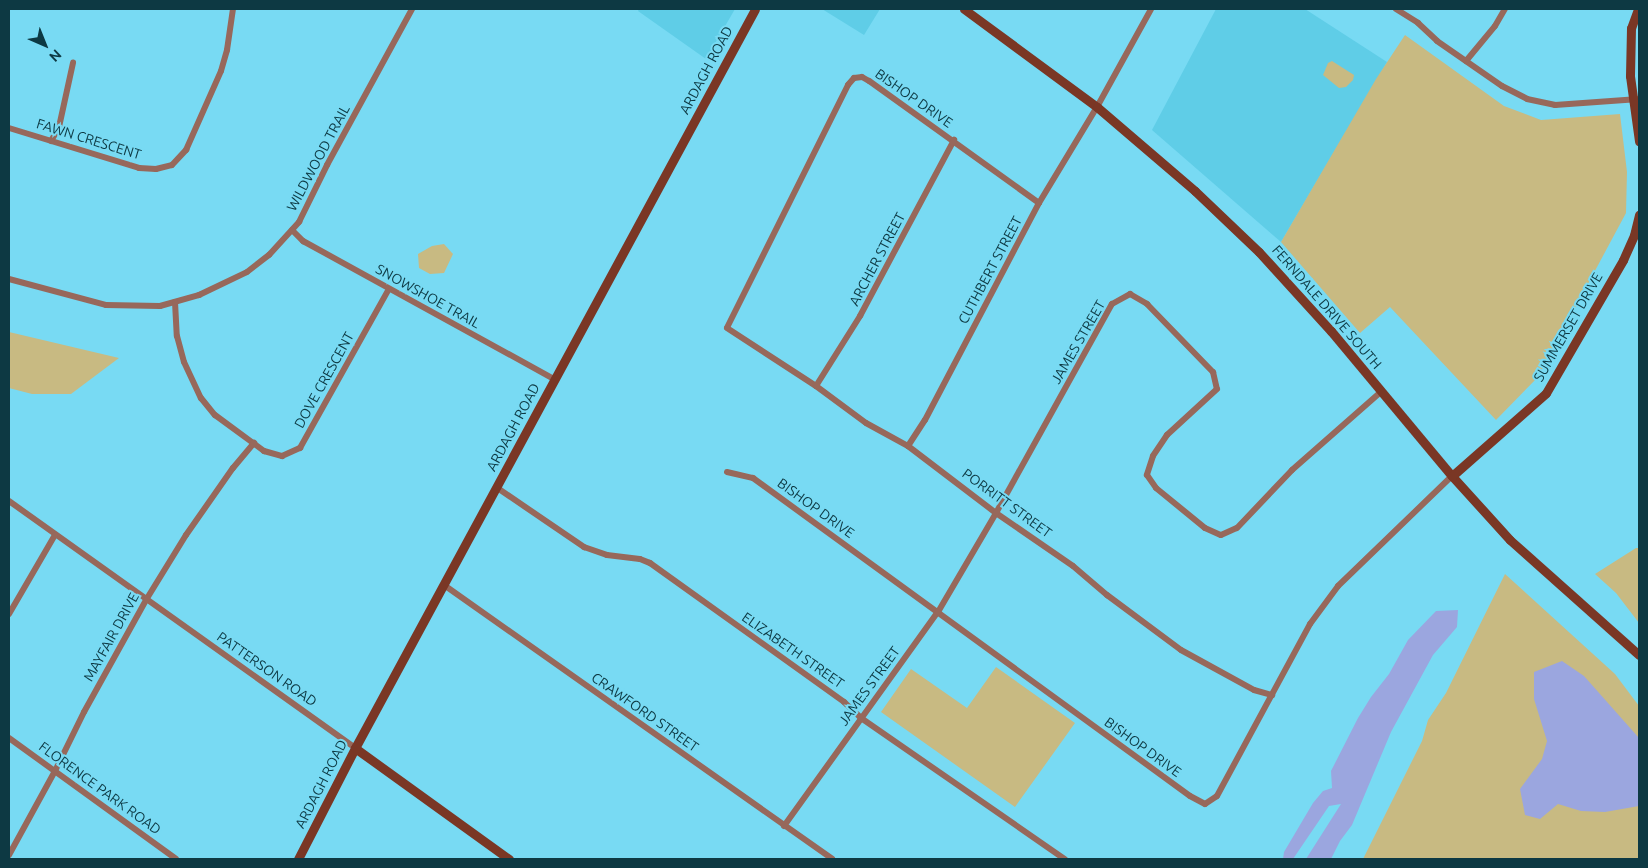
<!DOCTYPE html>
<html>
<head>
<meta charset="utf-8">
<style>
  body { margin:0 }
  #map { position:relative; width:1648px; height:868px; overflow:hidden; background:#78daf3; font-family:Ubuntu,sans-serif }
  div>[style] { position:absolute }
  .built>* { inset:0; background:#5fcde7 }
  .green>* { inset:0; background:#c8ba82 }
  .water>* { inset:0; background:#9ba6df }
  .street>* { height:6px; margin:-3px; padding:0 3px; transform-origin:3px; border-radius:3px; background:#97685b }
  .secondary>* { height:9px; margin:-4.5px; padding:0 4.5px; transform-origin:4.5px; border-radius:4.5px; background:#7a3725 }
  span { translate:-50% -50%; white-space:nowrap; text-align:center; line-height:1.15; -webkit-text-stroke:4px #78daf3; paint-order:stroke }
  .street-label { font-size:14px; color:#0d3943 }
  .frame { position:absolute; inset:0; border:10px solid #0d3943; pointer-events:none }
  .north { position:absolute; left:20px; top:20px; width:50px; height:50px; -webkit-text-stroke:4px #78daf3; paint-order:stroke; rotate:136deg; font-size:14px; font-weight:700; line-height:20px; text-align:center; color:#0d3943 }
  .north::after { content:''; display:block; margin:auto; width:18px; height:22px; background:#0d3943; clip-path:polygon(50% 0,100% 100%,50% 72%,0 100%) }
</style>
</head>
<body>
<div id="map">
  <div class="built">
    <i style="clip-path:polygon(639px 9px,735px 9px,706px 59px,638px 11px)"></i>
    <i style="clip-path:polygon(822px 9px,880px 9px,864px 35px)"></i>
    <i style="clip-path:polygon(1216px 9px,1305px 9px,1387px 62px,1281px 242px,1152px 130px)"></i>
  </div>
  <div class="green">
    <i style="clip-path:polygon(1405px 35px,1504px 106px,1541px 120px,1620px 114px,1627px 172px,1626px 213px,1538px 377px,1496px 420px,1390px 307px,1360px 333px,1281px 242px,1376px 79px)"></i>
    <i style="clip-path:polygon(1332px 61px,1354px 75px,1353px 80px,1346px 87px,1339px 88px,1323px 75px,1328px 63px)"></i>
    <i style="clip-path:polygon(444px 244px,453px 254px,444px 273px,430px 274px,419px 268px,418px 254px,432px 246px)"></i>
    <i style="clip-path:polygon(9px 332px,119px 358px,71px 394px,32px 394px,9px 388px)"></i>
    <i style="clip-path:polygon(1636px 548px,1639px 548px,1639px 623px,1616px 593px,1595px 574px)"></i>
    <i style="clip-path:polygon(1505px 574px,1615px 674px,1639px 706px,1639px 859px,1363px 859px,1422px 741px,1428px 720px,1446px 693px)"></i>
    <i style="clip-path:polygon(996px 667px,1075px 723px,1015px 807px,881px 712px,911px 669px,967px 708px)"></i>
  </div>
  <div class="water">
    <i style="clip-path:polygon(1458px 610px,1457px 627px,1433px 655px,1391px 732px,1352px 825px,1340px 841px,1331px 859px,1306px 859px,1341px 804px,1329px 806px,1293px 859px,1283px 859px,1284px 852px,1313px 803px,1323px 791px,1332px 788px,1331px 771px,1358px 718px,1371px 697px,1389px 674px,1408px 640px,1436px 611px)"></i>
    <i style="clip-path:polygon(1562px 661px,1584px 676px,1639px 738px,1639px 806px,1605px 812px,1581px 811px,1558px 804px,1540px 819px,1525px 815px,1520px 789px,1542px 759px,1547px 741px,1534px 699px,1534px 672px)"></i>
  </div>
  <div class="street">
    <i style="left:1396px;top:9px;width:26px;rotate:32deg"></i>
    <i style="left:1418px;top:23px;width:26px;rotate:43deg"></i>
    <i style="left:1437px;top:41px;width:79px;rotate:34.7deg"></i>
    <i style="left:1502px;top:86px;width:28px;rotate:27deg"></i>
    <i style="left:1527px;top:99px;width:29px;rotate:12deg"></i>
    <i style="left:1555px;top:105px;width:84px;rotate:-4.1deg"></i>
    <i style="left:1466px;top:61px;width:45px;rotate:-50.4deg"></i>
    <i style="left:1495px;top:26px;width:20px;rotate:-60deg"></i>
    <i style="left:9px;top:128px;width:136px;rotate:17.1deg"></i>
    <i style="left:139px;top:168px;width:17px;rotate:3deg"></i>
    <i style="left:156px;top:169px;width:16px;rotate:-14deg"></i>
    <i style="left:172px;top:165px;width:21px;rotate:-47deg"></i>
    <i style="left:186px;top:150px;width:86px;rotate:-66.1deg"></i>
    <i style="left:221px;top:71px;width:22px;rotate:-74deg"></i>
    <i style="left:227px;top:50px;width:41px;rotate:-81.7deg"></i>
    <i style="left:51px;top:141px;width:16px;rotate:-60deg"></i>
    <i style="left:59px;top:127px;width:66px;rotate:-77.7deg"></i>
    <i style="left:1039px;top:203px;width:209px;rotate:-144.3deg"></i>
    <i style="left:869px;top:81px;width:8px;rotate:-150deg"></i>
    <i style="left:862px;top:77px;width:8px;rotate:173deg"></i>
    <i style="left:854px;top:78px;width:9px;rotate:131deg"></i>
    <i style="left:848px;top:85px;width:271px;rotate:116.5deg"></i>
    <i style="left:727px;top:328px;width:106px;rotate:33.1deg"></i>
    <i style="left:816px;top:386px;width:62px;rotate:36.5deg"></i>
    <i style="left:866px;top:423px;width:48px;rotate:28.7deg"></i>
    <i style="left:908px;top:446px;width:111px;rotate:37.3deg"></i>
    <i style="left:996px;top:513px;width:93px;rotate:34.5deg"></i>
    <i style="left:1073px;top:566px;width:45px;rotate:40.5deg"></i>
    <i style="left:1107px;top:595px;width:92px;rotate:36.6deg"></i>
    <i style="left:1181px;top:650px;width:83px;rotate:28.7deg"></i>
    <i style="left:1254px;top:690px;width:19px;rotate:16deg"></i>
    <i style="left:292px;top:230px;width:16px;rotate:45deg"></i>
    <i style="left:303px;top:241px;width:286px;rotate:28.8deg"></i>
    <i style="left:9px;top:279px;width:100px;rotate:15deg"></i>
    <i style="left:106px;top:305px;width:54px;rotate:1.1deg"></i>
    <i style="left:160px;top:306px;width:41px;rotate:-15.8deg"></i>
    <i style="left:199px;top:295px;width:53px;rotate:-25.6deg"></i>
    <i style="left:247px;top:272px;width:28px;rotate:-38deg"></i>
    <i style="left:269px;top:255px;width:45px;rotate:-47.7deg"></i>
    <i style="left:299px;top:222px;width:64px;rotate:-63.8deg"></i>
    <i style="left:327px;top:165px;width:178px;rotate:-61.4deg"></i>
    <i style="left:175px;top:302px;width:34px;rotate:87deg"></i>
    <i style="left:177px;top:336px;width:27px;rotate:75deg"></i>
    <i style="left:184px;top:362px;width:40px;rotate:65deg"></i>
    <i style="left:201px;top:398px;width:22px;rotate:51deg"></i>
    <i style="left:215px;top:415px;width:61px;rotate:36.3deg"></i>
    <i style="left:264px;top:451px;width:19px;rotate:16deg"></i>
    <i style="left:282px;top:456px;width:20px;rotate:-24deg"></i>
    <i style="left:300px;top:448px;width:182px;rotate:-60.8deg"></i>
    <i style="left:816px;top:386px;width:83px;rotate:-57.8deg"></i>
    <i style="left:860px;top:316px;width:200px;rotate:-61.9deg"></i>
    <i style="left:908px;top:446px;width:31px;rotate:-57deg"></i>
    <i style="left:925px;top:420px;width:245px;rotate:-62.3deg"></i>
    <i style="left:1039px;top:203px;width:112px;rotate:-58.9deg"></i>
    <i style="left:1097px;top:107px;width:112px;rotate:-61.1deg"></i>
    <i style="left:727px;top:472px;width:27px;rotate:13deg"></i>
    <i style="left:753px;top:478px;width:540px;rotate:36.04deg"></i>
    <i style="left:1190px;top:796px;width:17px;rotate:28deg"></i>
    <i style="left:1205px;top:804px;width:14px;rotate:-34deg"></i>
    <i style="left:1217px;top:796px;width:196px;rotate:-61.6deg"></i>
    <i style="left:1310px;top:624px;width:47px;rotate:-53.6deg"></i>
    <i style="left:1338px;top:586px;width:158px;rotate:-44deg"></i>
    <i style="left:496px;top:487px;width:107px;rotate:34.3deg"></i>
    <i style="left:584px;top:547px;width:24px;rotate:19deg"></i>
    <i style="left:607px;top:555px;width:33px;rotate:7deg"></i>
    <i style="left:640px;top:559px;width:11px;rotate:22deg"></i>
    <i style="left:650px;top:563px;width:239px;rotate:35.6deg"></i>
    <i style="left:844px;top:702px;width:23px;rotate:43deg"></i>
    <i style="left:861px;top:718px;width:248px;rotate:34.7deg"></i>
    <i style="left:9px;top:501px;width:425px;rotate:35.5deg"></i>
    <i style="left:444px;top:585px;width:475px;rotate:35.2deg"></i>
    <i style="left:9px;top:614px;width:91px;rotate:-59.8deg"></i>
    <i style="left:9px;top:738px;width:206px;rotate:35.9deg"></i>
    <i style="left:784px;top:826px;width:264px;rotate:-54.3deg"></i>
    <i style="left:938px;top:612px;width:115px;rotate:-59.6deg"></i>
    <i style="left:996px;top:513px;width:239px;rotate:-61deg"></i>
    <i style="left:1112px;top:304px;width:21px;rotate:-29deg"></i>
    <i style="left:1130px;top:294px;width:20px;rotate:30deg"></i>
    <i style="left:1147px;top:304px;width:95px;rotate:45.9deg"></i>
    <i style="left:1213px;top:372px;width:17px;rotate:77deg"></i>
    <i style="left:1217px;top:389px;width:68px;rotate:137.4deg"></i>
    <i style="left:1167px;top:435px;width:25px;rotate:124deg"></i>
    <i style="left:1153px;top:456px;width:20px;rotate:108deg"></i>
    <i style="left:1147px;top:475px;width:16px;rotate:55deg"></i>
    <i style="left:1156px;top:488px;width:63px;rotate:39.2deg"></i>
    <i style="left:1205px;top:528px;width:17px;rotate:24deg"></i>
    <i style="left:1221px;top:535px;width:17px;rotate:-24deg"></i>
    <i style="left:1237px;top:528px;width:80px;rotate:-46.5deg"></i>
    <i style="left:1292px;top:470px;width:120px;rotate:-41.3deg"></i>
    <i style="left:9px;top:855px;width:96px;rotate:-61.3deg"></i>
    <i style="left:55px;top:771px;width:66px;rotate:-63.8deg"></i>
    <i style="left:84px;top:712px;width:128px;rotate:-61deg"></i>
    <i style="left:146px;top:600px;width:76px;rotate:-58.4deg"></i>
    <i style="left:186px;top:535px;width:82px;rotate:-55deg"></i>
    <i style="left:233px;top:468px;width:33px;rotate:-50deg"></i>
  </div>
  <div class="secondary">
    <i style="left:964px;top:9px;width:165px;rotate:36.4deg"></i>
    <i style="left:1097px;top:107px;width:129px;rotate:40.6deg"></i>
    <i style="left:1195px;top:191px;width:88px;rotate:43.6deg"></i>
    <i style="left:1259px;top:252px;width:107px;rotate:47.7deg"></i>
    <i style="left:1331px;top:331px;width:189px;rotate:50.2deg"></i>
    <i style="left:1452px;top:476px;width:86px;rotate:47.8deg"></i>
    <i style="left:1510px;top:540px;width:173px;rotate:41.7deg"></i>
    <i style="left:1638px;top:9px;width:20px;rotate:110deg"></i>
    <i style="left:1631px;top:28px;width:48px;rotate:91.2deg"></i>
    <i style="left:1630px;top:76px;width:66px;rotate:82.1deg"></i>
    <i style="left:1452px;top:476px;width:125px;rotate:-41.4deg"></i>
    <i style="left:1546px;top:393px;width:154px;rotate:-59.9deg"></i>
    <i style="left:1623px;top:260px;width:27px;rotate:-66deg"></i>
    <i style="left:1634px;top:235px;width:21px;rotate:-76deg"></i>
    <i style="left:355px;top:748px;width:190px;rotate:35.8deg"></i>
    <i style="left:298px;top:859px;width:125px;rotate:-62.8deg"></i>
    <i style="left:355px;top:748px;width:840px;rotate:-61.57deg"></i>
  </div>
  <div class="street-label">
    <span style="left:706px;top:70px;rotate:-62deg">ARDAGH ROAD</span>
    <span style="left:914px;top:98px;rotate:35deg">BISHOP DRIVE</span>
    <span style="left:89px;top:139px;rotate:17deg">FAWN CRESCENT</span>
    <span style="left:318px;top:158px;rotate:-62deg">WILDWOOD TRAIL</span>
    <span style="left:877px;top:259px;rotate:-62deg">ARCHER STREET</span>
    <span style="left:990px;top:270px;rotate:-62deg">CUTHBERT STREET</span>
    <span style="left:428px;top:296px;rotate:29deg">SNOWSHOE TRAIL</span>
    <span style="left:1327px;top:307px;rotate:49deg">FERNDALE DRIVE SOUTH</span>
    <span style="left:1568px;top:327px;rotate:-60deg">SUMMERSET DRIVE</span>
    <span style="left:1078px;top:342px;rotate:-60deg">JAMES STREET</span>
    <span style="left:324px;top:380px;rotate:-61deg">DOVE CRESCENT</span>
    <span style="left:513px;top:427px;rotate:-62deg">ARDAGH ROAD</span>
    <span style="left:1007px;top:503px;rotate:36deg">PORRITT STREET</span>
    <span style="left:816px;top:508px;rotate:36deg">BISHOP DRIVE</span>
    <span style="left:111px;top:637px;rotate:-61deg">MAYFAIR DRIVE</span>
    <span style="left:793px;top:650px;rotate:35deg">ELIZABETH STREET</span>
    <span style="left:267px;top:669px;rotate:35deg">PATTERSON ROAD</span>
    <span style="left:869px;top:686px;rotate:-54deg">JAMES STREET</span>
    <span style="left:645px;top:712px;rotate:35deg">CRAWFORD STREET</span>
    <span style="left:1143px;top:747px;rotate:36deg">BISHOP DRIVE</span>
    <span style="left:321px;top:784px;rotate:-63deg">ARDAGH ROAD</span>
    <span style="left:100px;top:788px;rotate:36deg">FLORENCE PARK ROAD</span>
  </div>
  <div class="frame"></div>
  <div class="north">N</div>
</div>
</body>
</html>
